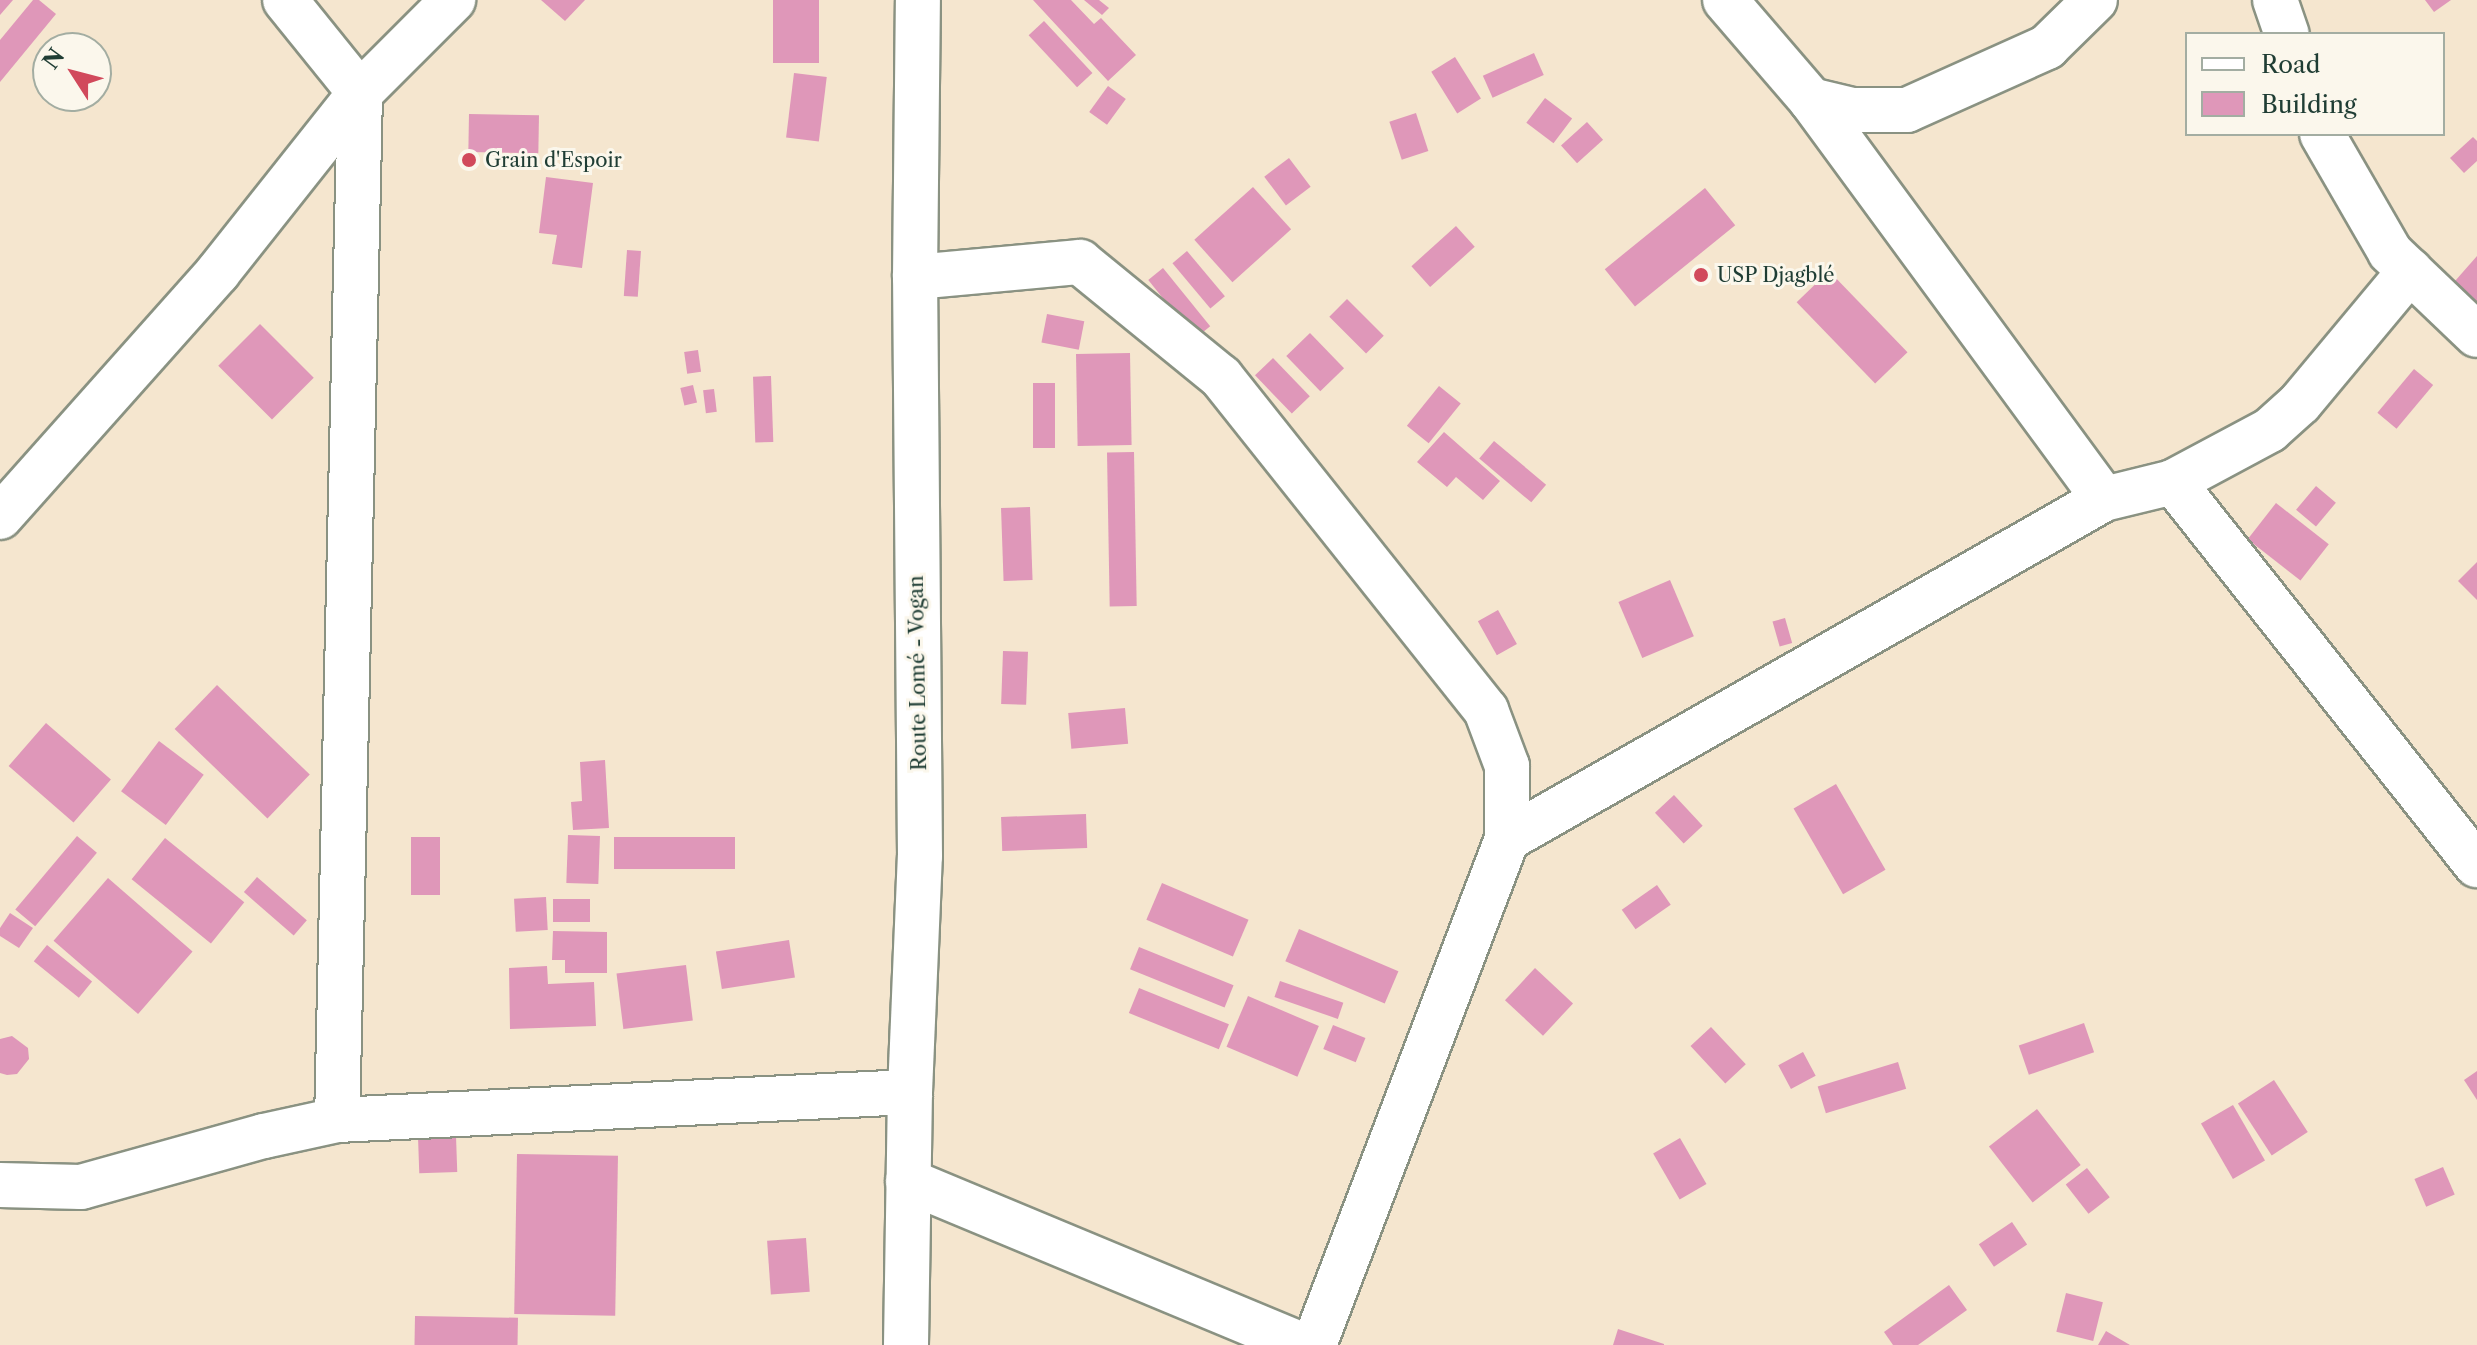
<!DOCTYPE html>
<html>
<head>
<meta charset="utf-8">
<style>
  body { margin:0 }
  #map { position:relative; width:2477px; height:1345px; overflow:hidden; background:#f5e6cf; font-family:"Libre Caslon Text",serif }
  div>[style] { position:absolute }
  .building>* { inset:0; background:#df97b9; transform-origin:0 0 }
  .roads { filter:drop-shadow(2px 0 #8a9282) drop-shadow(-2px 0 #8a9282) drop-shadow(0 2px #8a9282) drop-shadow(0 -2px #8a9282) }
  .minor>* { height:44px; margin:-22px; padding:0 22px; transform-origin:22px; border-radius:22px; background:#fff }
  .major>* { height:44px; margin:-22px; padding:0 22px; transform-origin:22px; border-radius:22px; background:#fff }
  .dots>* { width:22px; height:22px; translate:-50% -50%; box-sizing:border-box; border:4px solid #fbf7ec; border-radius:50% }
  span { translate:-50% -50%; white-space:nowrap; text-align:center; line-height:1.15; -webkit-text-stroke:6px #fbf7ec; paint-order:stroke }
  .poi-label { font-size:20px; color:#1f3d34 }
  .left { translate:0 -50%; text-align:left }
  .street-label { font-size:20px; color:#1f3d34 }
  .legend { position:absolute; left:2185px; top:32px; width:260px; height:104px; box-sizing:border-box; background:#fbf7ec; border:2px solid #a3ada2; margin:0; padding:10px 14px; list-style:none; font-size:24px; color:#1f3d34 }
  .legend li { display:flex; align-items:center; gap:16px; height:40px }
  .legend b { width:40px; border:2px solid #a3ada2 }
  .north { position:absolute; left:32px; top:32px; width:80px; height:80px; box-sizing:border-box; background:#fbf7ec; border:2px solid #a3ada2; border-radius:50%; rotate:306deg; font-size:22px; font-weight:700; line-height:32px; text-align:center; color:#1f3d34 }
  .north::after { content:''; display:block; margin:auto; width:28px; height:36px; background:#d1495b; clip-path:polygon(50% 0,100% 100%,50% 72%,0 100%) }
</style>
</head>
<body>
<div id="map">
  <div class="building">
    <i style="clip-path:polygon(0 0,13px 0,0 15px)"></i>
    <i style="clip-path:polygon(33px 0,39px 0,56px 14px,0 82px,0 40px)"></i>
    <i style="clip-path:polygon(541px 0,585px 0,565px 21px)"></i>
    <i style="left:773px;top:0;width:46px;height:63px"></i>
    <i style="clip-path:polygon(1033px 0,1071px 0,1094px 24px,1101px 18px,1136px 55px,1108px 81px)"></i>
    <i style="clip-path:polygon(1084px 0,1099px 0,1109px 8px,1102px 15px)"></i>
    <i style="clip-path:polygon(2425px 0,2451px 0,2434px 12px)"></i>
    <i style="left:1044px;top:21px;width:71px;height:21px;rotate:47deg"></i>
    <i style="left:1534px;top:53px;width:24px;height:56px;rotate:66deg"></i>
    <i style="left:1455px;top:57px;width:49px;height:28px;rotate:58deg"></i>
    <i style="left:794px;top:73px;width:33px;height:65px;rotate:7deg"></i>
    <i style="left:1108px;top:86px;width:22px;height:32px;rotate:36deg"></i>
    <i style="left:1545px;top:98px;width:34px;height:31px;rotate:37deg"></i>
    <i style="left:1416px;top:113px;width:40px;height:28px;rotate:72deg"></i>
    <i style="left:469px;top:114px;width:70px;height:38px;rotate:1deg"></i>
    <i style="left:1587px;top:122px;width:24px;height:35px;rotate:48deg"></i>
    <i style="clip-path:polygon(2473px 137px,2477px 141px,2477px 161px,2464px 173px,2450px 158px)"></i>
    <i style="left:1289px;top:158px;width:36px;height:31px;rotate:53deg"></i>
    <i style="clip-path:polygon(546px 177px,593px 183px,582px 268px,552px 264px,557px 235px,539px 233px)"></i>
    <i style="left:1253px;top:187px;width:57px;height:79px;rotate:48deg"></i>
    <i style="left:1705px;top:188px;width:48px;height:129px;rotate:51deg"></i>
    <i style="left:1456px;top:226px;width:28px;height:60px;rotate:48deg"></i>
    <i style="left:627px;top:250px;width:14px;height:46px;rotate:4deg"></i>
    <i style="left:1187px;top:251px;width:59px;height:19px;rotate:50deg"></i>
    <i style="clip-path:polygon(2477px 256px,2477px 315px,2448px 289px)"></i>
    <i style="left:1163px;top:268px;width:75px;height:19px;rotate:51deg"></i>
    <i style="left:1829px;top:271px;width:113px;height:45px;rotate:46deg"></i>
    <i style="left:1347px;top:299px;width:52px;height:25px;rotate:45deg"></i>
    <i style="left:1047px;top:314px;width:38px;height:29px;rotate:11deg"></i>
    <i style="left:260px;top:324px;width:76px;height:59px;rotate:45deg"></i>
    <i style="left:1310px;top:333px;width:49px;height:33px;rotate:46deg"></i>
    <i style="left:698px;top:350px;width:22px;height:14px;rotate:82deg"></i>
    <i style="left:1130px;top:353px;width:92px;height:54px;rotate:89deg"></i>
    <i style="left:1273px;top:358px;width:53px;height:25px;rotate:46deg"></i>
    <i style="left:2414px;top:369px;width:25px;height:57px;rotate:40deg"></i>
    <i style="left:771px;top:376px;width:66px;height:18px;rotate:88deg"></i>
    <i style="left:1033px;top:383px;width:22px;height:65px"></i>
    <i style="left:693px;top:385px;width:18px;height:13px;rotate:77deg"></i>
    <i style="left:1439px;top:386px;width:28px;height:51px;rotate:39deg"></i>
    <i style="left:714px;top:389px;width:23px;height:11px;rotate:83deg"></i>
    <i style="clip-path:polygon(1444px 432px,1500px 481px,1483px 500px,1456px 477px,1447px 487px,1417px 462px)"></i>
    <i style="left:1494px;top:441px;width:68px;height:23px;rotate:40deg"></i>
    <i style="left:1134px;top:452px;width:154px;height:27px;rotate:89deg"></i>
    <i style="left:2316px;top:486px;width:26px;height:31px;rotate:40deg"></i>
    <i style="left:2276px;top:503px;width:67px;height:46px;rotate:38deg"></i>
    <i style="left:1030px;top:507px;width:73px;height:29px;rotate:88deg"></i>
    <i style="clip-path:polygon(2477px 562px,2477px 600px,2458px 581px)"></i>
    <i style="left:1670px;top:580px;width:61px;height:56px;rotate:67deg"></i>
    <i style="left:1498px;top:610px;width:39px;height:23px;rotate:61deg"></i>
    <i style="left:1785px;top:618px;width:26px;height:13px;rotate:74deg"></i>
    <i style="left:1003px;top:651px;width:25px;height:53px;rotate:2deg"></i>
    <i style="left:217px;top:685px;width:129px;height:61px;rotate:44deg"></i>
    <i style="left:1125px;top:708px;width:36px;height:57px;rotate:85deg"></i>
    <i style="left:46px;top:723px;width:86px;height:57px;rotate:41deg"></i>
    <i style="left:159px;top:741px;width:56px;height:63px;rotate:37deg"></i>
    <i style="clip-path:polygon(605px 760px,609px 828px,573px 830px,571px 802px,582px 801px,580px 762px)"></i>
    <i style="left:1836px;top:784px;width:99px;height:49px;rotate:60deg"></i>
    <i style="left:1674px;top:795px;width:42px;height:26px;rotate:47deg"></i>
    <i style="left:1086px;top:814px;width:34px;height:85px;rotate:88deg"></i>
    <i style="left:568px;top:835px;width:32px;height:48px;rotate:2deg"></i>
    <i style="left:77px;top:836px;width:26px;height:96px;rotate:40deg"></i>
    <i style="left:411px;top:837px;width:29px;height:58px"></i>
    <i style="left:614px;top:837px;width:121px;height:32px"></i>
    <i style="left:165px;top:838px;width:102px;height:53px;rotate:39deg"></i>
    <i style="left:257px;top:877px;width:66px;height:20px;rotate:41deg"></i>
    <i style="left:108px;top:878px;width:112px;height:83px;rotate:41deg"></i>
    <i style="left:1162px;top:883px;width:94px;height:40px;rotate:23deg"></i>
    <i style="left:1657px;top:885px;width:24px;height:43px;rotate:55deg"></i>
    <i style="left:546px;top:897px;width:33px;height:32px;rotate:87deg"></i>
    <i style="left:590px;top:899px;width:23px;height:37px;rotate:90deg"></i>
    <i style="clip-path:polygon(10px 913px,33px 928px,19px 948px,0 936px,0 928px)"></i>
    <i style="left:1299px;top:929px;width:108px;height:35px;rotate:23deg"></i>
    <i style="clip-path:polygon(553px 931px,607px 932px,607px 973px,565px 973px,565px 960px,552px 960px)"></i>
    <i style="left:789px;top:940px;width:38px;height:74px;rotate:81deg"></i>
    <i style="left:47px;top:945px;width:58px;height:21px;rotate:39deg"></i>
    <i style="left:1139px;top:947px;width:102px;height:24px;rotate:22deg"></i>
    <i style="left:686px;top:965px;width:56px;height:70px;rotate:83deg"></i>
    <i style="clip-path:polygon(547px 966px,548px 984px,594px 982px,596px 1026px,510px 1029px,509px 968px)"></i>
    <i style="left:1535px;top:968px;width:52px;height:44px;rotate:43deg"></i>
    <i style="left:1280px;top:981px;width:67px;height:17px;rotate:19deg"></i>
    <i style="left:1139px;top:988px;width:97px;height:27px;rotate:22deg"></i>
    <i style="left:1248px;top:996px;width:77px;height:55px;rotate:23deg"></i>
    <i style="left:2084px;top:1023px;width:31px;height:69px;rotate:71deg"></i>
    <i style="left:1333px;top:1025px;width:35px;height:26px;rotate:22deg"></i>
    <i style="left:1711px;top:1027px;width:51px;height:28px;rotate:47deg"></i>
    <i style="clip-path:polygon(12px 1036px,28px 1048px,29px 1059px,17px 1074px,7px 1075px,0 1073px,0 1039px)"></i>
    <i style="left:1803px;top:1052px;width:27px;height:28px;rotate:62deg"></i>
    <i style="left:1898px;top:1062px;width:28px;height:84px;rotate:73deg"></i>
    <i style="clip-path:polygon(2477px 1071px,2477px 1100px,2464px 1080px)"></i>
    <i style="left:2274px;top:1080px;width:62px;height:43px;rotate:57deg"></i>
    <i style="left:2233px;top:1105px;width:64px;height:37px;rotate:60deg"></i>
    <i style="left:2037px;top:1109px;width:71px;height:61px;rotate:52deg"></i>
    <i style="left:456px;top:1136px;width:36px;height:38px;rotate:88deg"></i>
    <i style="left:1680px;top:1138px;width:53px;height:31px;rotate:60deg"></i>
    <i style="left:517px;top:1154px;width:101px;height:160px;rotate:1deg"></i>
    <i style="left:2443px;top:1167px;width:30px;height:31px;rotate:67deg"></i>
    <i style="left:2087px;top:1168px;width:37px;height:27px;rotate:52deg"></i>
    <i style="left:2012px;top:1222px;width:27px;height:40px;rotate:56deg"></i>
    <i style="left:806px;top:1238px;width:54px;height:39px;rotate:86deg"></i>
    <i style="clip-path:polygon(1949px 1285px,1967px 1310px,1918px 1345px,1893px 1345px,1884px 1332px)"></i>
    <i style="left:2066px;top:1293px;width:38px;height:40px;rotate:14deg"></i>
    <i style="left:415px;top:1316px;width:103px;height:29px;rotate:1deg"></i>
    <i style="clip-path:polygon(1618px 1329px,1664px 1344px,1664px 1345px,1613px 1345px)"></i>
    <i style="clip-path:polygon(2106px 1331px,2130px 1345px,2098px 1345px)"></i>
  </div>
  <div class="roads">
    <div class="minor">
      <i style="left:285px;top:0;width:119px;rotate:51.1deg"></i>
      <i style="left:360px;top:93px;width:1027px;rotate:91.28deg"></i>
      <i style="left:1725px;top:0;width:132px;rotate:49.3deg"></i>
      <i style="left:1811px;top:100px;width:495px;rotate:53.7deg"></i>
      <i style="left:2275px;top:0;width:36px;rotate:71deg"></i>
      <i style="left:1811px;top:100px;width:42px;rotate:13.7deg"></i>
      <i style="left:1852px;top:110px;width:55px"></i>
      <i style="left:1907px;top:110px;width:154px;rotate:-24.2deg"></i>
      <i style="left:2047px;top:47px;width:67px;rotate:-44.4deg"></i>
      <i style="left:2322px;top:134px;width:136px;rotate:60deg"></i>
      <i style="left:2390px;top:252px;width:120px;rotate:43.7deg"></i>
      <i style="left:915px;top:277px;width:166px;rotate:-5.2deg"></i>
      <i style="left:1080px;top:262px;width:182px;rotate:39.2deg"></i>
      <i style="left:1221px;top:377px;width:426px;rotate:51.5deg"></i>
      <i style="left:1486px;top:710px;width:60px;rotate:69.4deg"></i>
      <i style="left:1507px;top:766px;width:73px;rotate:90deg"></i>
      <i style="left:1507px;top:839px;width:542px;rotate:110.88deg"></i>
      <i style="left:2173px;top:482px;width:489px;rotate:51.6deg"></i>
      <i style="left:0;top:517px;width:328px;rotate:-48.3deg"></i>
      <i style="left:218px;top:272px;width:228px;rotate:-51.6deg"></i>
      <i style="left:360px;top:93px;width:132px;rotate:-45deg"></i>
      <i style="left:1507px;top:839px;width:687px;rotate:-29.66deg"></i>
      <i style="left:2104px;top:499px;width:71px;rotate:-13.8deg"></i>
      <i style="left:2173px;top:482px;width:110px;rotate:-28.2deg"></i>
      <i style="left:2270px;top:430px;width:40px;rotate:-42deg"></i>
      <i style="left:2300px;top:403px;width:172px;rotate:-50.2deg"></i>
      <i style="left:908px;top:1181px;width:427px;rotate:22.6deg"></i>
      <i style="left:0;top:1185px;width:81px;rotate:1.4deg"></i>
      <i style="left:81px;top:1187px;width:190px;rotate:-15.6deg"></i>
      <i style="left:264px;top:1136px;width:75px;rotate:-12.4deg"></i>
      <i style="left:337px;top:1120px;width:574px;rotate:-2.8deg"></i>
    </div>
    <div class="major">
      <i style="left:906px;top:1345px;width:253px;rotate:-89.1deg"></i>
      <i style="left:910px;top:1092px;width:236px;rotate:-87.6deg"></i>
      <i style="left:920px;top:856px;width:579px;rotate:-90.49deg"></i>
      <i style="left:915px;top:277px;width:277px;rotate:-89.4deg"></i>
    </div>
  </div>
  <div class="dots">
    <i style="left:469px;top:160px;background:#d1495b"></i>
    <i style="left:1701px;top:275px;background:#d1495b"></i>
  </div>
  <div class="poi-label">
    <span class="left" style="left:485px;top:160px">Grain d'Espoir</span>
    <span class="left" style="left:1717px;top:275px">USP Djagblé</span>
  </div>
  <div class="street-label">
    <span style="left:918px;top:673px;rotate:-91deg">Route Lomé - Vogan</span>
  </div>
  <ul class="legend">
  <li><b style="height:10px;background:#fff"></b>Road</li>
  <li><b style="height:22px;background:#df97b9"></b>Building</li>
  </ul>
  <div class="north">N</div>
</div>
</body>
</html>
